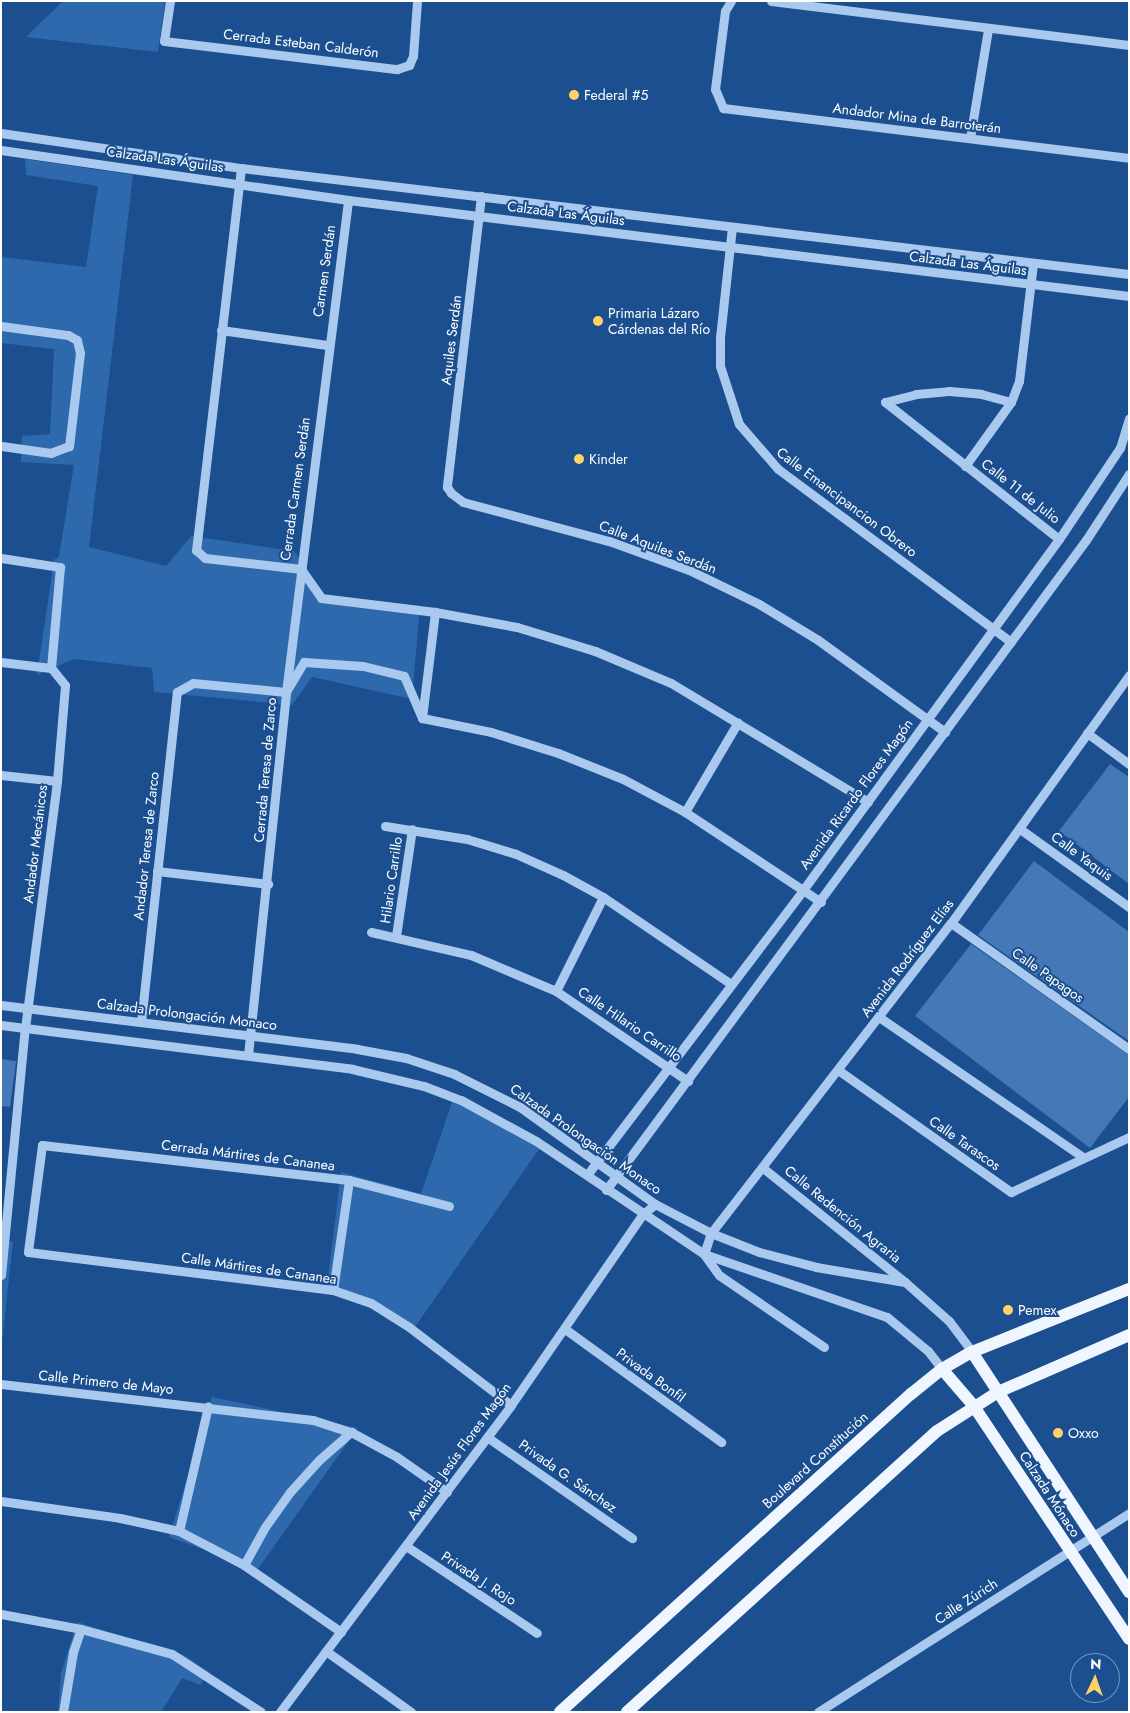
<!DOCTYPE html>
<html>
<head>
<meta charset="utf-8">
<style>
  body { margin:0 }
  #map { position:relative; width:1130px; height:1713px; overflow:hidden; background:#1b4f8f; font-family:Jost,sans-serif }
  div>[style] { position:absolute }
  .green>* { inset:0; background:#2e69ad }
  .building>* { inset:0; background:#4478b7 }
  .minor>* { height:9px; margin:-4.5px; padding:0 4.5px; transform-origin:4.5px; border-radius:4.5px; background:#a9c9ee }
  .major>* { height:12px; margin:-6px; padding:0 6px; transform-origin:6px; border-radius:6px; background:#f0f6ff }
  .dots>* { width:14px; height:14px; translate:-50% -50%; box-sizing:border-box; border:2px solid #1b4f8f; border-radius:50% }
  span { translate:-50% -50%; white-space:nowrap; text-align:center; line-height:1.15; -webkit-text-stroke:4px #1b4f8f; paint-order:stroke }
  .street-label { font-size:14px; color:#fff }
  .poi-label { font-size:14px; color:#fff }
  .left { translate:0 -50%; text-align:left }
  .frame { position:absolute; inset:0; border:2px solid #fff; pointer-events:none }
  .north { position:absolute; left:1070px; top:1653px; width:50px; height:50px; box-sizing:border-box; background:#1b4f8f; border:1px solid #7695bc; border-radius:50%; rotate:3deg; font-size:14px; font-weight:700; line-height:20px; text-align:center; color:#fff }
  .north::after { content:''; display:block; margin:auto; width:18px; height:22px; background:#ffd166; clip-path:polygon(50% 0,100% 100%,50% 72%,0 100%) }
</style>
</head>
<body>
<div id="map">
  <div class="green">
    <i style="clip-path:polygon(63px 1px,165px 1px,158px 52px,26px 37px)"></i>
    <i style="clip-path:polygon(25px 159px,133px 175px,89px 547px,166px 566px,191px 536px,294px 551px,325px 595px,420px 606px,412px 699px,312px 677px,292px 705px,154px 692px,152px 668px,74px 659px,37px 675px,54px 560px,59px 556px,74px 465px,21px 462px,22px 436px,50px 434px,54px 349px,1px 343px,1px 257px,86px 267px,98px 186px,26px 175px)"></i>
    <i style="clip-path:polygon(452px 1102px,487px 1116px,539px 1149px,415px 1327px,327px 1286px,341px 1172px,421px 1194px)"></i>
    <i style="clip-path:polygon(1px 1240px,13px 1242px,1px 1352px)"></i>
    <i style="clip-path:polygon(212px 1397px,358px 1428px,258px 1569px,169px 1537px)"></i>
    <i style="clip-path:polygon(77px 1622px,184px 1655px,209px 1672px,200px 1685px,182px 1678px,161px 1712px,58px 1712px,61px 1673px)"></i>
  </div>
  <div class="building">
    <i style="clip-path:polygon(1110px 764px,1129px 777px,1129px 884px,1059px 831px)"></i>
    <i style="clip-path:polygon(1034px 861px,1129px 932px,1129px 1041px,978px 935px)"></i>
    <i style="clip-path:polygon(971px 944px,1129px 1055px,1129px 1097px,1090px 1148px,915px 1016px)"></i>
    <i style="clip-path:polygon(1px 1059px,16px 1061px,10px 1107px,1px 1106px)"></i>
  </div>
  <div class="minor">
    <i style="left:170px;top:1px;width:40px;rotate:98.5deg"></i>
    <i style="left:164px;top:41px;width:235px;rotate:6.9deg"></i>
    <i style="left:397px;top:69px;width:13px;rotate:-18deg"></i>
    <i style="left:409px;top:65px;width:10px;rotate:-66deg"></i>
    <i style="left:413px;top:56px;width:55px;rotate:-85.8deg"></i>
    <i style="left:731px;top:1px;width:12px;rotate:121deg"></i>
    <i style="left:725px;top:11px;width:79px;rotate:97.3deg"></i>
    <i style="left:715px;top:89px;width:21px;rotate:67deg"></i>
    <i style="left:723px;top:108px;width:409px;rotate:7deg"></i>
    <i style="left:771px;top:1px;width:361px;rotate:7deg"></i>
    <i style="left:1px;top:133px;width:243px;rotate:8.3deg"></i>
    <i style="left:241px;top:168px;width:894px;rotate:6.81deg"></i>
    <i style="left:970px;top:138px;width:110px;rotate:-80.6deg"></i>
    <i style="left:1px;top:150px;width:351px;rotate:8.2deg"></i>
    <i style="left:348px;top:200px;width:787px;rotate:7.01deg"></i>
    <i style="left:241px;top:168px;width:385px;rotate:96.7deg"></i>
    <i style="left:196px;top:550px;width:12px;rotate:42deg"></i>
    <i style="left:205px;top:558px;width:97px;rotate:6.5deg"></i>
    <i style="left:481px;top:196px;width:293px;rotate:96.7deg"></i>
    <i style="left:447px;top:487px;width:7px;rotate:56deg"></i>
    <i style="left:451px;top:493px;width:15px;rotate:37deg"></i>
    <i style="left:463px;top:502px;width:151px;rotate:15deg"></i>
    <i style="left:609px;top:541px;width:85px;rotate:19.9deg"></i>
    <i style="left:689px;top:570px;width:78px;rotate:25.9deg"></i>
    <i style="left:759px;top:604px;width:69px;rotate:31.4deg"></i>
    <i style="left:818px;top:640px;width:157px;rotate:35.9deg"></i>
    <i style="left:732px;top:227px;width:111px;rotate:96.2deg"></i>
    <i style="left:720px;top:337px;width:29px;rotate:90deg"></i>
    <i style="left:720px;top:366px;width:61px;rotate:71.9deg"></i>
    <i style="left:739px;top:424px;width:60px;rotate:49.1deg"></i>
    <i style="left:778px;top:469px;width:290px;rotate:36.6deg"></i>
    <i style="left:1px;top:326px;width:68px;rotate:7.7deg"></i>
    <i style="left:68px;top:335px;width:10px;rotate:29deg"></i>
    <i style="left:77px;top:340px;width:13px;rotate:77deg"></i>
    <i style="left:80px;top:353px;width:94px;rotate:96.7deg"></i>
    <i style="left:69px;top:446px;width:19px;rotate:159deg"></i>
    <i style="left:51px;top:453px;width:50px;rotate:-172deg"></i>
    <i style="left:221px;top:330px;width:107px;rotate:8.1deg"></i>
    <i style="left:885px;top:402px;width:221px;rotate:38.2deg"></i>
    <i style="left:885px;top:402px;width:32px;rotate:-14deg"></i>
    <i style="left:916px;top:394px;width:33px;rotate:-5deg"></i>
    <i style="left:949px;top:391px;width:32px;rotate:5deg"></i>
    <i style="left:981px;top:394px;width:31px;rotate:15deg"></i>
    <i style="left:965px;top:466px;width:79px;rotate:-54.3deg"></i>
    <i style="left:1011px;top:402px;width:22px;rotate:-69deg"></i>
    <i style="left:1019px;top:381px;width:118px;rotate:-83.2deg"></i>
    <i style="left:1px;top:558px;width:60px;rotate:8.7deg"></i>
    <i style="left:60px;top:567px;width:101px;rotate:95.1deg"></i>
    <i style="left:301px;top:569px;width:35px;rotate:55deg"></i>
    <i style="left:321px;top:598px;width:115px;rotate:7deg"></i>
    <i style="left:435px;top:612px;width:83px;rotate:10.4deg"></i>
    <i style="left:517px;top:627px;width:82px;rotate:17.1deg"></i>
    <i style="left:595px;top:651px;width:82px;rotate:22.8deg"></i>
    <i style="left:671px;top:683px;width:230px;rotate:31.1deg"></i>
    <i style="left:1px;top:662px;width:50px;rotate:6.8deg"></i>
    <i style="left:287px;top:690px;width:33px;rotate:-59deg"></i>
    <i style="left:304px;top:662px;width:59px;rotate:3.9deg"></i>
    <i style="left:363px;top:666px;width:42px;rotate:13.7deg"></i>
    <i style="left:404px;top:676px;width:46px;rotate:66.8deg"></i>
    <i style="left:422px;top:718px;width:70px;rotate:11.5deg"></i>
    <i style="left:491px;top:732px;width:70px;rotate:17.4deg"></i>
    <i style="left:558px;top:753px;width:70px;rotate:21.8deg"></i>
    <i style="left:623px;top:779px;width:70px;rotate:28deg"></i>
    <i style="left:685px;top:812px;width:163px;rotate:33.5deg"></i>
    <i style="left:422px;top:718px;width:107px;rotate:-83deg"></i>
    <i style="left:1087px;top:733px;width:52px;rotate:36.4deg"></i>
    <i style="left:1px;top:775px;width:56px;rotate:6.1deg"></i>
    <i style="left:685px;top:812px;width:104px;rotate:-59.5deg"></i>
    <i style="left:385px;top:826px;width:83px;rotate:9deg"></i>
    <i style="left:467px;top:839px;width:51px;rotate:17deg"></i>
    <i style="left:516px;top:854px;width:51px;rotate:24.1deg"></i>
    <i style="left:563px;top:875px;width:46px;rotate:28.8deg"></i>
    <i style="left:603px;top:897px;width:155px;rotate:34.2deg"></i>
    <i style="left:1020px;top:829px;width:134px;rotate:35.6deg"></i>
    <i style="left:157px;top:871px;width:112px;rotate:6.7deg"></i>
    <i style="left:951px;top:923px;width:218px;rotate:35.3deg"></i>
    <i style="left:371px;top:932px;width:103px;rotate:13deg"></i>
    <i style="left:471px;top:955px;width:92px;rotate:23deg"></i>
    <i style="left:556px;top:991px;width:160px;rotate:34.3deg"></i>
    <i style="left:396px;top:936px;width:108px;rotate:-81.5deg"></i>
    <i style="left:556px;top:991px;width:105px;rotate:-63.4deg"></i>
    <i style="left:1px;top:1005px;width:359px;rotate:7deg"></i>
    <i style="left:357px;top:1049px;width:50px;rotate:10.4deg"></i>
    <i style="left:406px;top:1058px;width:51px;rotate:18.4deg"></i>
    <i style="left:454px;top:1074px;width:74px;rotate:26.6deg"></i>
    <i style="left:520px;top:1107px;width:166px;rotate:35.7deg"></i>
    <i style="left:655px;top:1204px;width:63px;rotate:27.4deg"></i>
    <i style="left:711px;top:1233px;width:52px;rotate:21.6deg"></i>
    <i style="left:759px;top:1252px;width:59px;rotate:14.7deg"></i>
    <i style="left:816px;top:1267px;width:90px;rotate:9.6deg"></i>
    <i style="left:905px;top:1282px;width:59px;rotate:41.6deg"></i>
    <i style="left:949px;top:1321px;width:39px;rotate:53deg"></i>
    <i style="left:879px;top:1017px;width:247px;rotate:34.5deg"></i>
    <i style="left:141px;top:1022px;width:332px;rotate:-83.8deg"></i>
    <i style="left:177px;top:692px;width:18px;rotate:-29deg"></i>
    <i style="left:193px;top:683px;width:93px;rotate:5.5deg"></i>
    <i style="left:1px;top:1025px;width:354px;rotate:7.1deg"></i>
    <i style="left:352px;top:1069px;width:74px;rotate:13.3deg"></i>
    <i style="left:424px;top:1086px;width:40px;rotate:21deg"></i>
    <i style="left:461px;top:1100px;width:85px;rotate:28.7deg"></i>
    <i style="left:536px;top:1141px;width:202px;rotate:33.9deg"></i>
    <i style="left:704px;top:1254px;width:194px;rotate:19deg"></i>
    <i style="left:887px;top:1317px;width:53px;rotate:39.7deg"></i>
    <i style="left:928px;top:1351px;width:23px;rotate:52deg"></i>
    <i style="left:248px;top:1055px;width:365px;rotate:-84deg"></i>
    <i style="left:286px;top:692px;width:496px;rotate:-82.8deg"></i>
    <i style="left:838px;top:1070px;width:212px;rotate:35.2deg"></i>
    <i style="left:1011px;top:1192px;width:130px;rotate:-25deg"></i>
    <i style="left:763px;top:1168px;width:182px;rotate:38.8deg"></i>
    <i style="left:587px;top:1175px;width:358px;rotate:-52.8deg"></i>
    <i style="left:803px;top:890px;width:434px;rotate:-53.9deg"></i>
    <i style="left:1059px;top:539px;width:110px;rotate:-56.2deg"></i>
    <i style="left:1120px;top:448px;width:31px;rotate:-73deg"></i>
    <i style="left:606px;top:1190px;width:808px;rotate:-53.56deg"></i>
    <i style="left:1086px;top:540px;width:79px;rotate:-56.9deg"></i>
    <i style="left:449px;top:1206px;width:103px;rotate:-165.4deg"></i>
    <i style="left:349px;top:1180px;width:309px;rotate:-173.5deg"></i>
    <i style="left:42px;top:1145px;width:108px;rotate:97.5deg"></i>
    <i style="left:28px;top:1252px;width:307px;rotate:7.1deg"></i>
    <i style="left:333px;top:1290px;width:40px;rotate:18.9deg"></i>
    <i style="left:371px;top:1303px;width:45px;rotate:32.3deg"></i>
    <i style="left:409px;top:1327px;width:128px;rotate:37.4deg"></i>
    <i style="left:1px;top:1275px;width:248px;rotate:-84.5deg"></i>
    <i style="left:25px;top:1028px;width:249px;rotate:-82.6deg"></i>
    <i style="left:57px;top:781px;width:96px;rotate:-85.2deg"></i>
    <i style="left:65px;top:685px;width:22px;rotate:-129deg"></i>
    <i style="left:333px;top:1290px;width:111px;rotate:-81.7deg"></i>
    <i style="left:565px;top:1329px;width:193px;rotate:35.9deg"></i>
    <i style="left:824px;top:1347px;width:127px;rotate:-145.6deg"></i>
    <i style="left:719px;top:1275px;width:26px;rotate:-126deg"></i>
    <i style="left:704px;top:1254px;width:22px;rotate:-72deg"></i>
    <i style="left:711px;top:1233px;width:392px;rotate:-52.3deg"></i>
    <i style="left:951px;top:923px;width:305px;rotate:-54.3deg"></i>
    <i style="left:1px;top:1384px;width:314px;rotate:6.6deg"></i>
    <i style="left:313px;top:1420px;width:40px;rotate:18deg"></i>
    <i style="left:351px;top:1432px;width:52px;rotate:28.5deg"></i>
    <i style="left:397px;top:1457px;width:61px;rotate:35deg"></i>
    <i style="left:487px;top:1437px;width:177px;rotate:34.9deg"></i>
    <i style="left:1px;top:1501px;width:120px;rotate:8.1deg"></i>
    <i style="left:120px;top:1518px;width:60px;rotate:12.4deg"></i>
    <i style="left:179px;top:1531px;width:73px;rotate:27.6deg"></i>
    <i style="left:244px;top:1565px;width:118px;rotate:34.6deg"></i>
    <i style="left:179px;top:1531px;width:128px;rotate:-76.9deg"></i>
    <i style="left:406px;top:1546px;width:157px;rotate:33.6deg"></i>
    <i style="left:244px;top:1565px;width:43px;rotate:-61.1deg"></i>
    <i style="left:265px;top:1527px;width:43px;rotate:-54.5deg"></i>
    <i style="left:290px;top:1492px;width:43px;rotate:-47.8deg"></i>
    <i style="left:319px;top:1460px;width:43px;rotate:-41.2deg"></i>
    <i style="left:1px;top:1614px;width:81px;rotate:10.6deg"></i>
    <i style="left:81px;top:1629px;width:94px;rotate:15.4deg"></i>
    <i style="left:172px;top:1654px;width:106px;rotate:33.1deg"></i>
    <i style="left:326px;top:1651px;width:105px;rotate:35.7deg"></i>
    <i style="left:63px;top:1712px;width:61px;rotate:-80.5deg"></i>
    <i style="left:73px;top:1652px;width:24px;rotate:-71deg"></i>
    <i style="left:280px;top:1712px;width:384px;rotate:-53deg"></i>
    <i style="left:511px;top:1405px;width:231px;rotate:-55.4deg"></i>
    <i style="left:642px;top:1215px;width:17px;rotate:-40deg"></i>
    <i style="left:818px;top:1712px;width:369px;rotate:-32.6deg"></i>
  </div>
  <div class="major">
    <i style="left:972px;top:1352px;width:287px;rotate:56.8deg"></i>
    <i style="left:942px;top:1369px;width:48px;rotate:49.3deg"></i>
    <i style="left:973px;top:1405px;width:281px;rotate:56.3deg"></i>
    <i style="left:560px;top:1712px;width:474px;rotate:-42.2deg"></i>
    <i style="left:911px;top:1394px;width:40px;rotate:-39deg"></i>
    <i style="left:942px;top:1369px;width:34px;rotate:-30deg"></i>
    <i style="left:972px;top:1352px;width:169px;rotate:-21.9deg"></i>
    <i style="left:627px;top:1712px;width:418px;rotate:-42.2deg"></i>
    <i style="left:937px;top:1431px;width:72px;rotate:-32.6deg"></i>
    <i style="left:998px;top:1392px;width:143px;rotate:-23.5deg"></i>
  </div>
  <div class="dots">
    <i style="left:574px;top:95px;background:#ffd166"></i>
    <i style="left:598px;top:321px;background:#ffd166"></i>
    <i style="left:579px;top:459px;background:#ffd166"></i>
    <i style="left:1008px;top:1310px;background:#ffd166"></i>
    <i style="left:1058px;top:1433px;background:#ffd166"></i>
  </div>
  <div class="street-label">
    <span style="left:301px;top:43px;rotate:7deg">Cerrada Esteban Calderón</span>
    <span style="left:917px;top:118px;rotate:7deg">Andador Mina de Barroterán</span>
    <span style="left:165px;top:159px;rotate:8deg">Calzada Las Águilas</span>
    <span style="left:566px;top:213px;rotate:7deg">Calzada Las Águilas</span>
    <span style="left:968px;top:263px;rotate:7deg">Calzada Las Águilas</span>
    <span style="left:324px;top:271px;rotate:-82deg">Carmen Serdán</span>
    <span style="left:451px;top:340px;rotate:-83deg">Aquiles Serdán</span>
    <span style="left:295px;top:489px;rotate:-82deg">Cerrada Carmen Serdán</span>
    <span style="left:1021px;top:491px;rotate:38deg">Calle 11 de Julio</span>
    <span style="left:847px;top:502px;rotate:37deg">Calle Emancipancion Obrero</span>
    <span style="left:658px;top:547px;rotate:21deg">Calle Aquiles Serdán</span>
    <span style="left:265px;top:770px;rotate:-85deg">Cerrada Teresa de Zarco</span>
    <span style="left:856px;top:794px;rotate:-54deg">Avenida Ricardo Flores Magón</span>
    <span style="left:35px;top:844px;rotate:-83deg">Andador Mecánicos</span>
    <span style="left:146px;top:846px;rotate:-84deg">Andador Teresa de Zarco</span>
    <span style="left:1082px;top:856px;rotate:36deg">Calle Yaquis</span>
    <span style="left:391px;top:880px;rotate:-82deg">Hilario Carrillo</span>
    <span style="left:907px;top:958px;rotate:-53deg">Avenida Rodríguez Elías</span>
    <span style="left:1048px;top:975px;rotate:35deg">Calle Papagos</span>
    <span style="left:187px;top:1014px;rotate:7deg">Calzada Prolongación Monaco</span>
    <span style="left:630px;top:1024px;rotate:34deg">Calle Hilario Carrillo</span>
    <span style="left:586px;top:1139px;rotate:35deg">Calzada Prolongación Monaco</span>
    <span style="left:965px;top:1143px;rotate:35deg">Calle Tarascos</span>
    <span style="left:248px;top:1155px;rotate:7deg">Cerrada Mártires de Cananea</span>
    <span style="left:843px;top:1214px;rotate:39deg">Calle Redención Agraria</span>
    <span style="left:259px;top:1268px;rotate:8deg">Calle Mártires de Cananea</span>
    <span style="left:651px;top:1375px;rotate:36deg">Privada Bonfil</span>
    <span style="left:106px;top:1382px;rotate:6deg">Calle Primero de Mayo</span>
    <span style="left:459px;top:1451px;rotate:-54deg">Avenida Jesús Flores Magón</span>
    <span style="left:815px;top:1460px;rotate:-42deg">Boulevard Constitución</span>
    <span style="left:568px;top:1476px;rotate:35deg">Privada G. Sánchez</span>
    <span style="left:1050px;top:1494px;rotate:57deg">Calzada Mónaco</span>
    <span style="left:479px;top:1578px;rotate:33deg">Privada J. Rojo</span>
    <span style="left:966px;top:1601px;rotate:-33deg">Calle Zúrich</span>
  </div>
  <div class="poi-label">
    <span class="left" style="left:584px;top:95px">Federal #5</span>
    <span class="left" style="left:608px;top:321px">Primaria Lázaro<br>Cárdenas del Río</span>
    <span class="left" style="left:589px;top:459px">Kinder</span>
    <span class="left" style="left:1018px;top:1310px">Pemex</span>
    <span class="left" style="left:1068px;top:1433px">Oxxo</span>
  </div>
  <div class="frame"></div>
  <div class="north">N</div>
</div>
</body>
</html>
